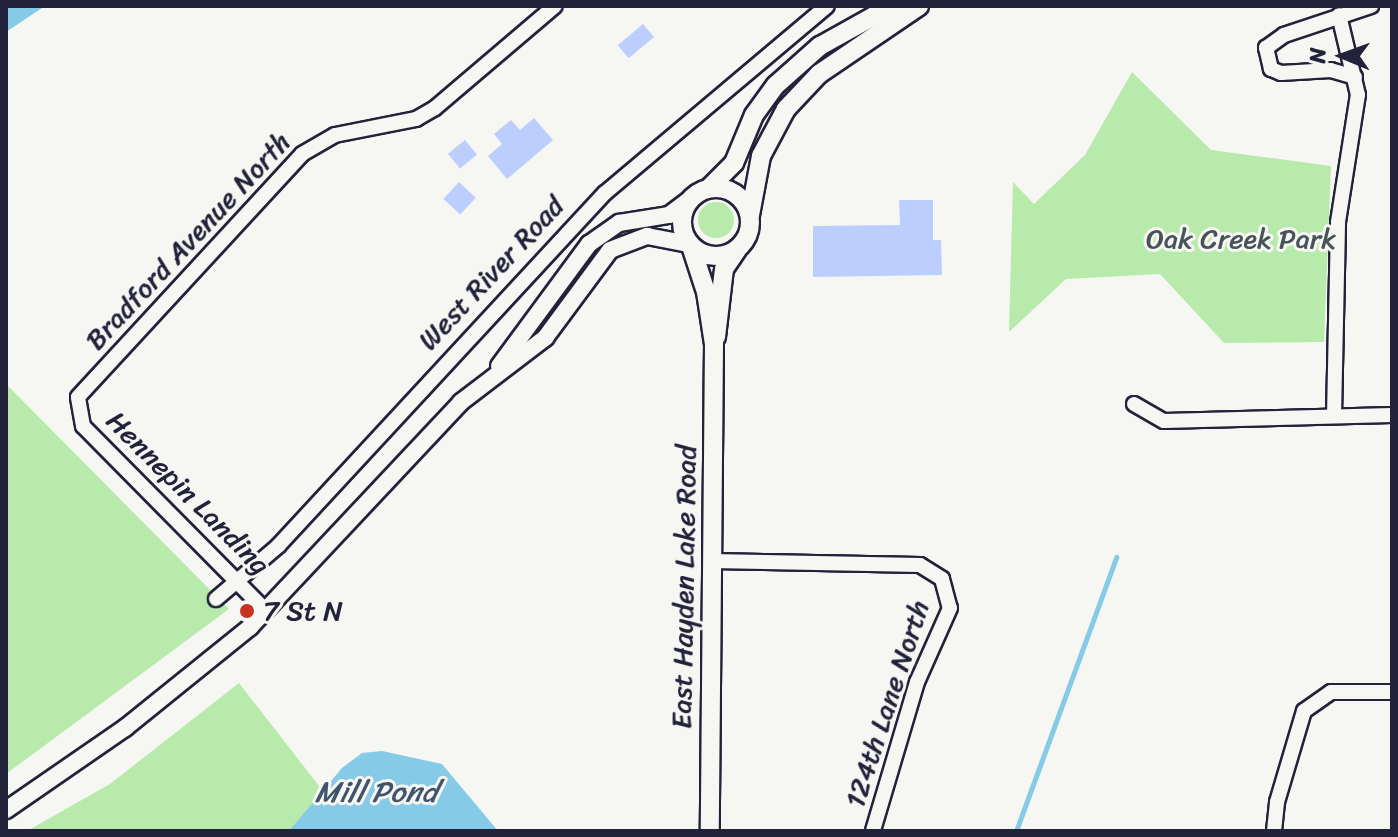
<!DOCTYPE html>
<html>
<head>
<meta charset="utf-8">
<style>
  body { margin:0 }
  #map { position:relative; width:1398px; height:837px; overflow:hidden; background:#f6f6f2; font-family:Sriracha,sans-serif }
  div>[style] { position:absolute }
  .green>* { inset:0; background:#b7eaab }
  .round { border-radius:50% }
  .water>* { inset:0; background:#85cae6 }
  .stream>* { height:5px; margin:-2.5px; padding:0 2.5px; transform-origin:2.5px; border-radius:2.5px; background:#85cae6 }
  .building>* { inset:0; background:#bccefe; transform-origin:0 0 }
  .roads { filter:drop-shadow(2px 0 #22223b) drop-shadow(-2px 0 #22223b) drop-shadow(0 2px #22223b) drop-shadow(0 -2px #22223b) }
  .minor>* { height:14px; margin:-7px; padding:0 7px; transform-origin:7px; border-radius:7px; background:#f6f6f2 }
  .tertiary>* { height:16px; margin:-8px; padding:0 8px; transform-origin:8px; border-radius:8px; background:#f6f6f2 }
  .secondary>* { height:18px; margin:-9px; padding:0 9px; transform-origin:9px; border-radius:9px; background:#f6f6f2 }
  .secondary>.ring { margin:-9px; padding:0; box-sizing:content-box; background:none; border:18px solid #f6f6f2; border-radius:50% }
  .dots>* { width:22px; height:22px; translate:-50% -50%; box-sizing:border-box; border:4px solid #f6f6f2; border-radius:50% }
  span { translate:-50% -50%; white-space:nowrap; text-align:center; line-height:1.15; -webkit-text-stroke:6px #f6f6f2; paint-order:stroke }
  .park-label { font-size:28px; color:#475457 }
  .street-label { font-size:28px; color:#22223b }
  .poi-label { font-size:28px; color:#22223b }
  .left { translate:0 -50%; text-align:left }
  .water-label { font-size:30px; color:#40546e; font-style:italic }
  .frame { position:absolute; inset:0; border:8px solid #22223b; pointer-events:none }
  .north { position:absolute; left:1302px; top:16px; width:80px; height:80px; -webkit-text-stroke:6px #f6f6f2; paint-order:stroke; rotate:271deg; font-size:22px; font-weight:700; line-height:32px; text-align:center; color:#22223b }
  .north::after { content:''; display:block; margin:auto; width:28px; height:36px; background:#22223b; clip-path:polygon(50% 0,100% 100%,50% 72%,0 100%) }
</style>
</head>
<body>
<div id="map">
  <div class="green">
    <i style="clip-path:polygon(1132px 72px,1211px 150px,1331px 166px,1324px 342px,1224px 343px,1160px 274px,1066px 279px,1009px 332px,1013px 182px,1034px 204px,1085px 155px)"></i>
    <i class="round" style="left:698px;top:202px;width:36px;height:36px"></i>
    <i style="clip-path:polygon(6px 384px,229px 609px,6px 774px)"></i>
    <i style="clip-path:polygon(239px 683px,354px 831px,27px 831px,110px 784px)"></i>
  </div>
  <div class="water">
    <i style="clip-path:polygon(6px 6px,45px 6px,6px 32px)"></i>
    <i style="clip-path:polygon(382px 751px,442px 764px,498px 831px,289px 831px,342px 768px,362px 753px)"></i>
  </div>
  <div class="stream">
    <i style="left:1016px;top:831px;width:292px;rotate:-69.9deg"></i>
  </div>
  <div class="building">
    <i style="left:643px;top:24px;width:17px;height:33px;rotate:50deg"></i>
    <i style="clip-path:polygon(534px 118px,553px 140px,507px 179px,488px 156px,502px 144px,494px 134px,511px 120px,520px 130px)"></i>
    <i style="left:465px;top:140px;width:19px;height:22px;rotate:51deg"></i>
    <i style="left:459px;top:182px;width:23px;height:23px;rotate:43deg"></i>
    <i style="clip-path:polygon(899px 200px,933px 200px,933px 240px,941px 240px,942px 275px,813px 277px,813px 226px,900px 225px)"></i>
  </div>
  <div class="roads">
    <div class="minor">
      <i style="left:1355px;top:77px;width:25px;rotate:-164deg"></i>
      <i style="left:1331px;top:70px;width:50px;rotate:176.6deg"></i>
      <i style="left:1281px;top:73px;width:11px;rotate:-158deg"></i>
      <i style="left:1271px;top:69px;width:22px;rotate:-103deg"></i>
      <i style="left:1266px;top:48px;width:22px;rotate:-36deg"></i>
      <i style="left:1284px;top:35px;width:92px;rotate:-18.4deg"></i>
      <i style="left:1134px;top:404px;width:34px;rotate:30deg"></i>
      <i style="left:1164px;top:421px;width:228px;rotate:-1.5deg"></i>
      <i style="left:1334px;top:416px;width:194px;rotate:-88.8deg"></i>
      <i style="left:1338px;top:222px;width:129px;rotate:-81.1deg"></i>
      <i style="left:1358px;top:95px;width:82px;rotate:-103.4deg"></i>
      <i style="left:712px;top:561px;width:208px;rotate:1.1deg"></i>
      <i style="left:920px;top:565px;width:26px;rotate:32deg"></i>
      <i style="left:942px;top:579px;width:30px;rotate:75deg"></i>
      <i style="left:950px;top:608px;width:81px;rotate:114deg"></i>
      <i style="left:917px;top:682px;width:155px;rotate:106.5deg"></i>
      <i style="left:216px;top:599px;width:82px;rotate:-40.5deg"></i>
      <i style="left:278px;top:546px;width:481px;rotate:-47.2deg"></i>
      <i style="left:605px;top:193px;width:290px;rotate:-40.1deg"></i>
      <i style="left:266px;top:611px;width:260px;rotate:-134.7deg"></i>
      <i style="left:83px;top:426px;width:29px;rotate:-100deg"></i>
      <i style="left:78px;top:397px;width:330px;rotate:-47.3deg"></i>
      <i style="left:302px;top:154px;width:38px;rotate:-30deg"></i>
      <i style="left:335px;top:135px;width:83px;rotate:-11.2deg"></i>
      <i style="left:416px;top:119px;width:22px;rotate:-30deg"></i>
      <i style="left:435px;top:108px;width:157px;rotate:-40.4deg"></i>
      <i style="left:1274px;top:831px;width:29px;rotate:-84deg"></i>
      <i style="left:1277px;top:802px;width:95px;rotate:-73.5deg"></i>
      <i style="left:1304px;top:711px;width:33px;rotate:-35deg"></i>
      <i style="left:1331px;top:692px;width:61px"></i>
    </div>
    <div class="tertiary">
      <i style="left:499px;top:366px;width:152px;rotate:-53.6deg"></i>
      <i style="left:589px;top:244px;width:37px;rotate:-35deg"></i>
      <i style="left:619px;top:223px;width:51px;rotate:-9.1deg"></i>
      <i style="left:669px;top:215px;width:25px;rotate:-37deg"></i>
      <i style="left:6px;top:810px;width:145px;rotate:-34.6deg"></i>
      <i style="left:125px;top:728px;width:161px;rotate:-38.9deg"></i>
      <i style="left:250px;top:627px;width:308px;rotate:-46.8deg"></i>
      <i style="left:461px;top:402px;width:106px;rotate:-37.3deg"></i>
      <i style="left:545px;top:338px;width:109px;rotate:-53.5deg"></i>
      <i style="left:610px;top:250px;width:40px;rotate:-21deg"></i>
      <i style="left:647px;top:236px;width:43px;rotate:10.8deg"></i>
    </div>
    <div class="secondary">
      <i class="ring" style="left:682px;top:188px;width:50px;height:50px"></i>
      <i style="left:709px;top:188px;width:35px;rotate:-45deg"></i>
      <i style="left:734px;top:163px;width:52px;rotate:-67.4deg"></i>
      <i style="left:754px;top:115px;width:37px;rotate:-54deg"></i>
      <i style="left:776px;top:85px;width:59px;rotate:-41.6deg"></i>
      <i style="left:820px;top:46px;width:82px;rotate:-29.1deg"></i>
      <i style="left:750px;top:215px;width:60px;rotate:-79.4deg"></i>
      <i style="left:761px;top:156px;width:53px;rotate:-62deg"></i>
      <i style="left:786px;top:109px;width:48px;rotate:-46.7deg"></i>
      <i style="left:819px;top:74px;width:121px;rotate:-34.2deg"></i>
      <i style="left:691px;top:246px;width:48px;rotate:71.9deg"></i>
      <i style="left:706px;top:292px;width:53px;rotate:81.3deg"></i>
      <i style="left:714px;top:344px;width:487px;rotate:90.5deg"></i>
      <i style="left:716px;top:337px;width:68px;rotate:-83.3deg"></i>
      <i style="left:724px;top:269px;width:23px;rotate:-56deg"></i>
    </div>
  </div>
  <div class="dots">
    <i style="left:247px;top:611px;background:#c8321e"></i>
  </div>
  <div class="park-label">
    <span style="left:1241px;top:239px">Oak Creek Park</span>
  </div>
  <div class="street-label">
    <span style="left:188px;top:241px;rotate:-47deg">Bradford Avenue North</span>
    <span style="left:491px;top:273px;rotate:-47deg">West River Road</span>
    <span style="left:188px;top:493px;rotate:45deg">Hennepin Landing</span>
    <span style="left:684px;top:587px;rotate:-89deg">East Hayden Lake Road</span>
    <span style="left:887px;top:704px;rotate:-72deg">124th Lane North</span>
  </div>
  <div class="poi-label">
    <span class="left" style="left:263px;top:611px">7 St N</span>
  </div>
  <div class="water-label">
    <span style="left:376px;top:792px">Mill Pond</span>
  </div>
  <div class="frame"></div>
  <div class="north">N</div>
</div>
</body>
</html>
